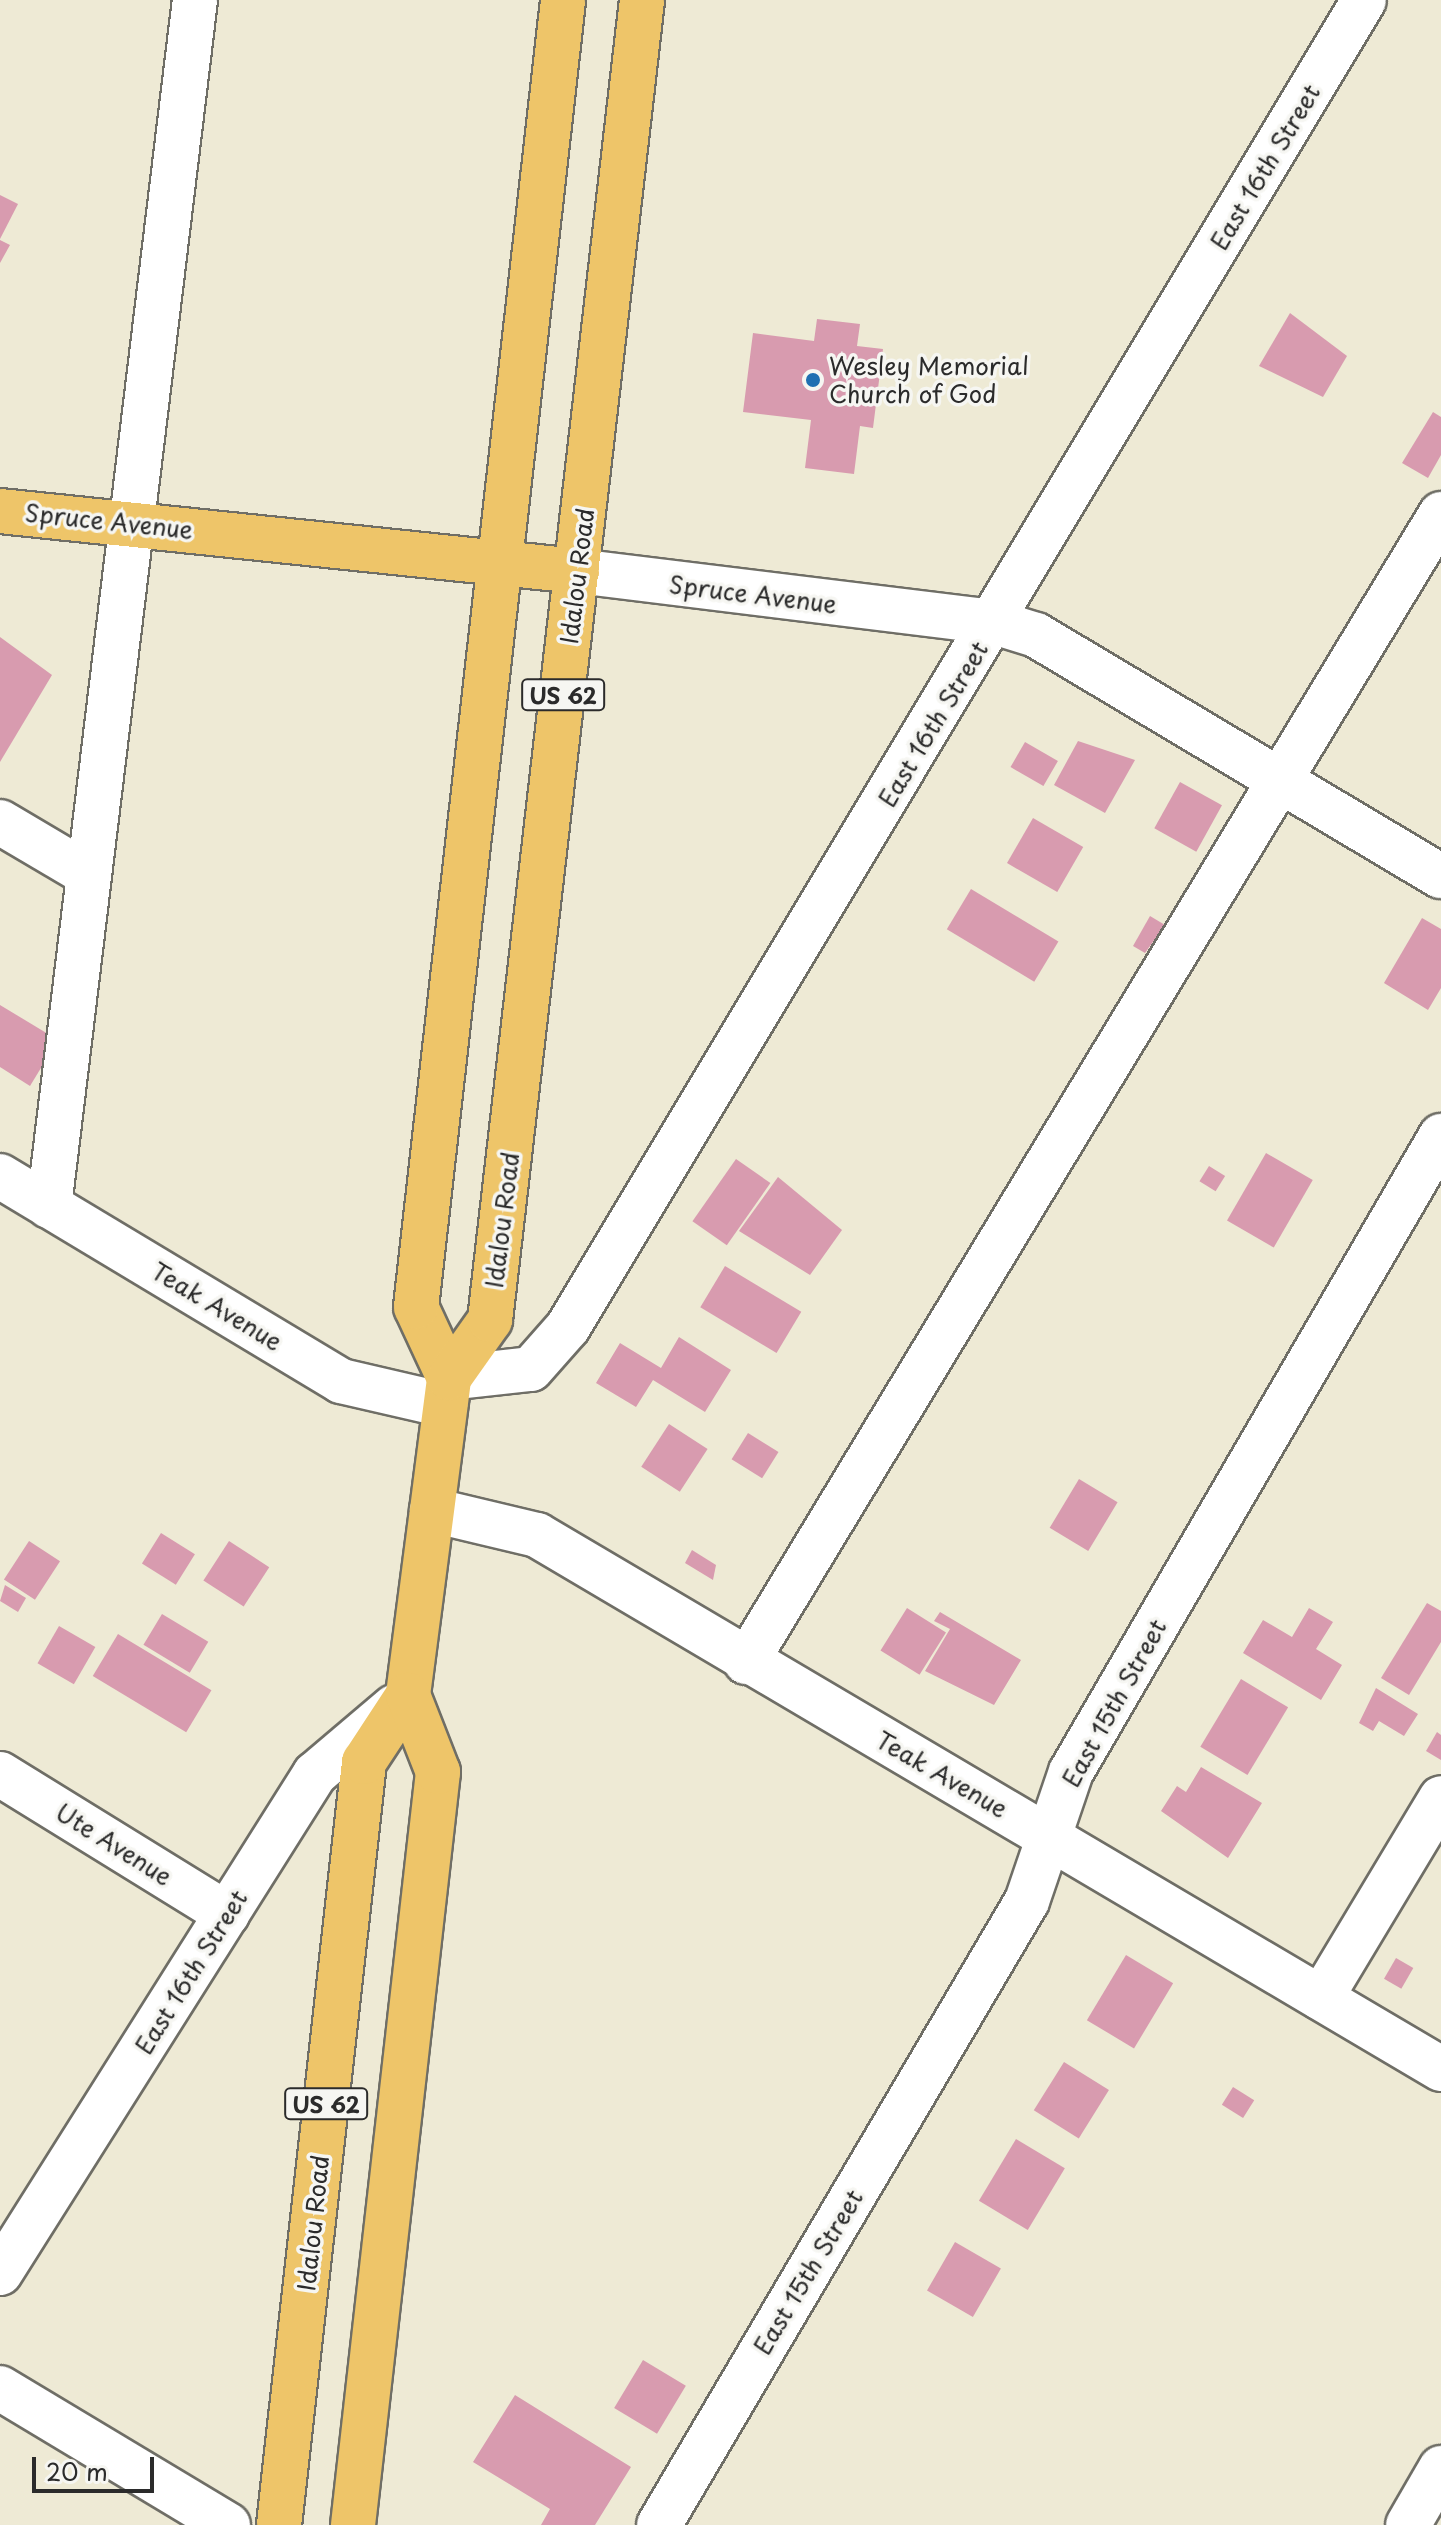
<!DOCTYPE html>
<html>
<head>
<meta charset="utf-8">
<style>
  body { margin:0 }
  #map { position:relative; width:1441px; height:2525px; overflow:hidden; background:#eeead5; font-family:"Playpen Sans",sans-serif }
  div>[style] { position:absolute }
  .building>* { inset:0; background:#d89baf; transform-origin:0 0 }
  .roads { filter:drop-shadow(2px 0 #6f6e66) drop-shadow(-2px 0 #6f6e66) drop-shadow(0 2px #6f6e66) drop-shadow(0 -2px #6f6e66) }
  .minor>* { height:44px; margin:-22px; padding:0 22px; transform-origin:22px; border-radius:22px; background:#fff }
  .major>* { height:44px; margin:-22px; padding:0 22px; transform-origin:22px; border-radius:22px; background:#eec569 }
  .dots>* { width:22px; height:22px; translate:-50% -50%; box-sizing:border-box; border:4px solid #f6f6f2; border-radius:50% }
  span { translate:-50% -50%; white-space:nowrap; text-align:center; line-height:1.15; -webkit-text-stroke:7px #f6f6f2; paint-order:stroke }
  .shield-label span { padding:2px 6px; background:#f6f6f2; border:2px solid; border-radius:6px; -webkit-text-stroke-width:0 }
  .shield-label { font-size:22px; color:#2b2b2b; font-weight:700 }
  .street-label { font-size:24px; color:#2b2b2b }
  .poi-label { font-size:24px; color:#2b2b2b }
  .left { translate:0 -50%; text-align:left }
  .scale { position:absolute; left:32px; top:2457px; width:122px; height:36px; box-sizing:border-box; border:4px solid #2b2b2b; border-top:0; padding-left:10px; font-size:24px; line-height:28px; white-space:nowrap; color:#2b2b2b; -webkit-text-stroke:6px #f6f6f2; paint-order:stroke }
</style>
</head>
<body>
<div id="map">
  <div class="building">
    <i style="clip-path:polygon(0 195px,18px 204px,0 239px)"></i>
    <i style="clip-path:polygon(0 240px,10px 245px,0 263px)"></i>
    <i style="clip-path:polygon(1290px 313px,1347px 356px,1323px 397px,1259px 366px)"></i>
    <i style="clip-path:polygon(817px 319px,860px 324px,857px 346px,883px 349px,873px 428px,860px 426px,854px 474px,805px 468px,811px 420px,743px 412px,753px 333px,814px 341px)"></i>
    <i style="clip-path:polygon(1433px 412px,1441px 417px,1441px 455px,1428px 478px,1402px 463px)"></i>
    <i style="clip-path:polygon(0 637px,52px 675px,0 762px)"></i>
    <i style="clip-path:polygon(1078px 741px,1135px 760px,1105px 813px,1054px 785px)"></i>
    <i style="left:1025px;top:742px;width:38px;height:29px;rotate:30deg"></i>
    <i style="left:1180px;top:782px;width:48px;height:53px;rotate:29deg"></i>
    <i style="left:1033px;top:818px;width:58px;height:52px;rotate:30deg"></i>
    <i style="left:971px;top:889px;width:102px;height:47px;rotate:31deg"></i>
    <i style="clip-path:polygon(1150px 916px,1165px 925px,1145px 953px,1133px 946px)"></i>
    <i style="clip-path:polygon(1422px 918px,1441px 929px,1441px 988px,1428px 1010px,1384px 983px)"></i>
    <i style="clip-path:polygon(0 1005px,58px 1040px,30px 1086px,0 1067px)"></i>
    <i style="left:1266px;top:1153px;width:54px;height:78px;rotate:30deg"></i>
    <i style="left:736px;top:1159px;width:42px;height:76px;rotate:35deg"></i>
    <i style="left:1209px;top:1166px;width:19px;height:18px;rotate:32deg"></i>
    <i style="clip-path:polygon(778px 1177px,842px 1230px,810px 1275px,739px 1231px)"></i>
    <i style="left:725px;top:1266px;width:89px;height:48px;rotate:31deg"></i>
    <i style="clip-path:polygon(679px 1337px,731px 1370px,705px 1412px,653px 1380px,636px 1407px,596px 1383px,620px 1343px,661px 1368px)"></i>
    <i style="left:669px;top:1424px;width:46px;height:51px;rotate:33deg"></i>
    <i style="left:748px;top:1433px;width:36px;height:31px;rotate:32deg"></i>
    <i style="left:1079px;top:1479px;width:45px;height:57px;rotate:31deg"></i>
    <i style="left:161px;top:1533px;width:40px;height:36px;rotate:32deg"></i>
    <i style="left:29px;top:1541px;width:37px;height:46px;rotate:33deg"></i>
    <i style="left:229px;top:1541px;width:48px;height:47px;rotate:33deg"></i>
    <i style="clip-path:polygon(692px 1550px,716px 1565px,713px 1580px,685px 1563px)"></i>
    <i style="clip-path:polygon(5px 1585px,26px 1598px,18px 1612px,0 1601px)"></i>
    <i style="clip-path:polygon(1427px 1603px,1441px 1611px,1441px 1642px,1409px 1695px,1381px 1678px)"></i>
    <i style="left:907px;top:1608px;width:46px;height:50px;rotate:32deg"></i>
    <i style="clip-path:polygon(1309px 1608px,1333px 1622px,1316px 1649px,1342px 1665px,1321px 1700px,1243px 1653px,1263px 1620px,1292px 1637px)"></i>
    <i style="clip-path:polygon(940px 1612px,1021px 1660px,994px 1705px,925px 1671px,950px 1629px,934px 1621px)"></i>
    <i style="left:162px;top:1614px;width:54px;height:36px;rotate:31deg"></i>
    <i style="left:59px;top:1626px;width:42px;height:43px;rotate:30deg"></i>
    <i style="left:118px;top:1634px;width:109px;height:49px;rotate:31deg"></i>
    <i style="left:1241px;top:1679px;width:55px;height:79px;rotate:31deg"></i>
    <i style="clip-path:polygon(1376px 1688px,1418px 1714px,1404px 1736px,1379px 1721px,1373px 1731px,1359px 1723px)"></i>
    <i style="clip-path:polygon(1437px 1732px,1441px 1735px,1441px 1760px,1426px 1751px)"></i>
    <i style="clip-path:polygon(1201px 1767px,1262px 1803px,1228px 1858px,1161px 1811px,1177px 1786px,1186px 1792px)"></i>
    <i style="left:1126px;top:1955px;width:55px;height:76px;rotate:31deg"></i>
    <i style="left:1396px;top:1958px;width:20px;height:24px;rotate:30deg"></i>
    <i style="left:1064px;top:2062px;width:53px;height:57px;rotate:32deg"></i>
    <i style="left:1233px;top:2087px;width:25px;height:21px;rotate:32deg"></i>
    <i style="left:1016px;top:2139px;width:57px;height:72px;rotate:31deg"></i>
    <i style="left:955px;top:2242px;width:53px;height:56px;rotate:30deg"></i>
    <i style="left:643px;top:2360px;width:50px;height:56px;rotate:31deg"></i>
    <i style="clip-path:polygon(515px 2395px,631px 2467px,595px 2525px,541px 2525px,550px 2509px,473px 2462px)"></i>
  </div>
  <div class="roads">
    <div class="minor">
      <i style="left:577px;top:571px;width:420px;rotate:7deg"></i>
      <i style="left:994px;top:622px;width:44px;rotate:17.2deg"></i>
      <i style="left:1036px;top:635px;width:471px;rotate:30.8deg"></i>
      <i style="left:0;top:822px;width:102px;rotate:30.6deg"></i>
      <i style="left:0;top:1176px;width:398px;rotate:31deg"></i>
      <i style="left:341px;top:1381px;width:107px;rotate:13deg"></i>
      <i style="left:49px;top:1206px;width:1215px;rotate:-83.1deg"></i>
      <i style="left:449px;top:1378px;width:82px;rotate:-6.3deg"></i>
      <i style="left:531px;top:1369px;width:56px;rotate:-48.6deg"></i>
      <i style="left:568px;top:1327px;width:1547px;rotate:-59.04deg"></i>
      <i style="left:432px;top:1510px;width:108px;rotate:13.4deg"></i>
      <i style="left:537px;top:1535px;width:1050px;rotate:30.57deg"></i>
      <i style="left:746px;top:1662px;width:1342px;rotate:-58.81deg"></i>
      <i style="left:0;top:1774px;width:267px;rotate:31.7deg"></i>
      <i style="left:1321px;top:1998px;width:233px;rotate:-59deg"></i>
      <i style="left:0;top:2273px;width:590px;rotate:-57.74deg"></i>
      <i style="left:315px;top:1774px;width:104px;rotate:-40.3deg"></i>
      <i style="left:0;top:2388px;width:266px;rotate:31deg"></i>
      <i style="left:659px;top:2525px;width:724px;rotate:-59.47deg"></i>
      <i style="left:1027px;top:1901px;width:136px;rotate:-71.2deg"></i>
      <i style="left:1071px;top:1772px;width:736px;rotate:-59.81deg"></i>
      <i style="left:1408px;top:2525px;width:66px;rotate:-59.9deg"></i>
    </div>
    <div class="major">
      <i style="left:0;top:511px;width:580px;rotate:5.94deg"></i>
      <i style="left:449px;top:1378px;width:78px;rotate:-114.9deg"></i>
      <i style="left:416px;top:1307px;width:1315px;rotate:-83.58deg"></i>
      <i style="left:279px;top:2525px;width:768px;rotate:-83.64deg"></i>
      <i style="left:364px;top:1762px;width:80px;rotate:-56.7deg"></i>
      <i style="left:408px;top:1695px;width:320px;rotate:-82.6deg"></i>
      <i style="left:449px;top:1378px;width:71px;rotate:-54.7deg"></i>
      <i style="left:490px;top:1320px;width:1329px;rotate:-83.43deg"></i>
      <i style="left:353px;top:2525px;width:758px;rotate:-83.56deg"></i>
      <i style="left:438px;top:1772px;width:83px;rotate:-111.3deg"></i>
    </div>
  </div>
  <div class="dots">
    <i style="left:813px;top:380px;background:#1f6fb2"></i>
  </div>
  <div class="shield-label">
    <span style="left:563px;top:695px">US 62</span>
    <span style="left:326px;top:2104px">US 62</span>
  </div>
  <div class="street-label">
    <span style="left:1265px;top:167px;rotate:-59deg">East 16th Street</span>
    <span style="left:109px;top:521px;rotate:6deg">Spruce Avenue</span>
    <span style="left:577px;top:576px;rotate:-83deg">Idalou Road</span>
    <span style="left:753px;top:594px;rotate:7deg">Spruce Avenue</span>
    <span style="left:933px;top:724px;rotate:-59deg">East 16th Street</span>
    <span style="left:502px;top:1220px;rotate:-83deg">Idalou Road</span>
    <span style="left:217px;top:1306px;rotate:31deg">Teak Avenue</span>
    <span style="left:1114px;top:1703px;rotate:-61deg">East 15th Street</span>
    <span style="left:942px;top:1774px;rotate:30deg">Teak Avenue</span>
    <span style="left:114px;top:1844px;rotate:32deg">Ute Avenue</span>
    <span style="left:191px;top:1972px;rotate:-58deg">East 16th Street</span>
    <span style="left:313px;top:2223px;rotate:-84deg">Idalou Road</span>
    <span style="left:808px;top:2272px;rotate:-59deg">East 15th Street</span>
  </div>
  <div class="poi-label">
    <span class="left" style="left:829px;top:380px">Wesley Memorial<br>Church of God</span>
  </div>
  <div class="scale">20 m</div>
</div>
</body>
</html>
